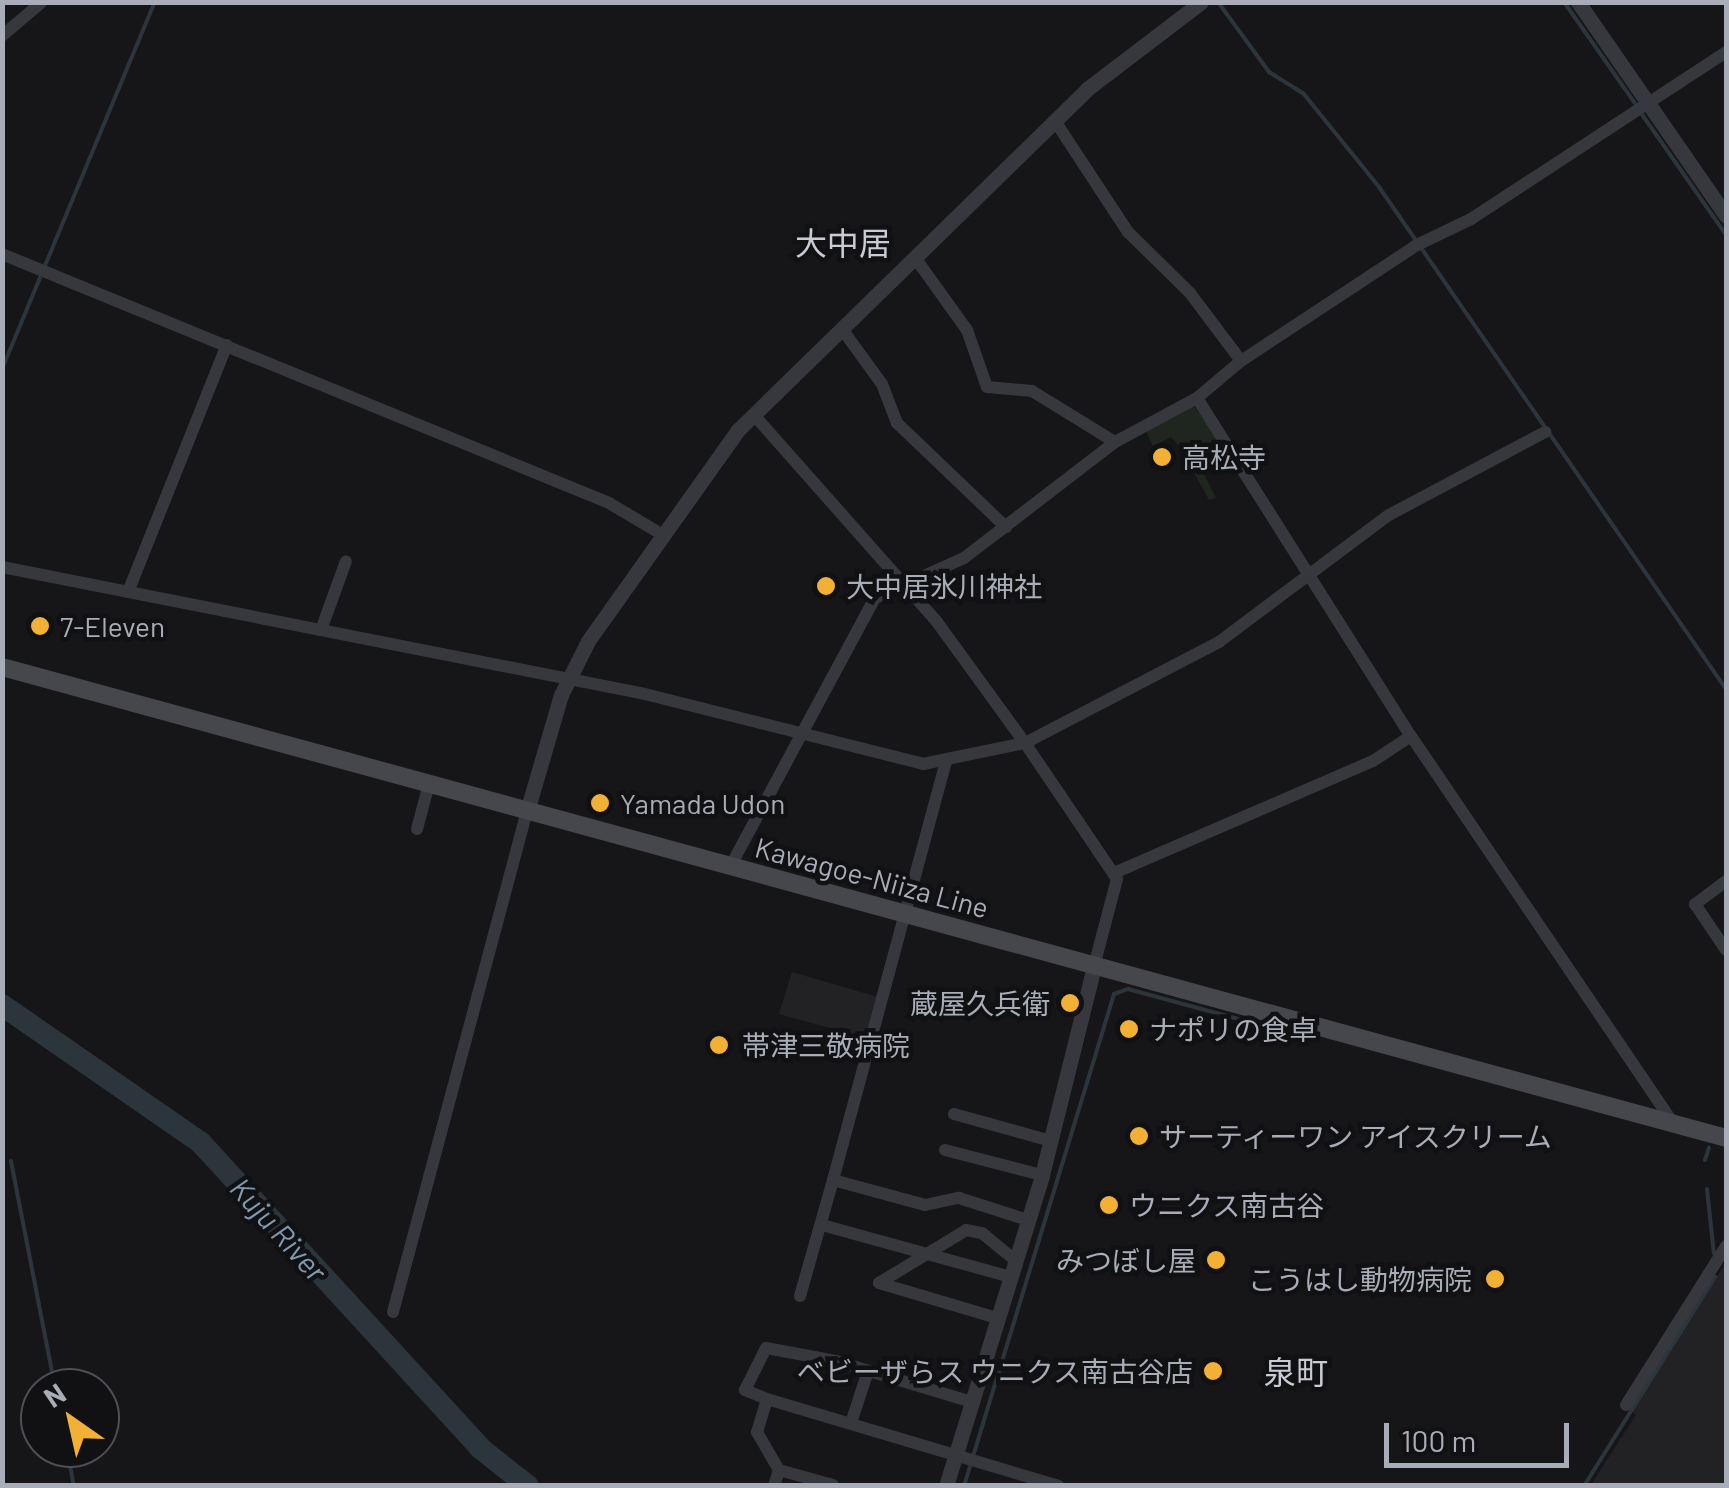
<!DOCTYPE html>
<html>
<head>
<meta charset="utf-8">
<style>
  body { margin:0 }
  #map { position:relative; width:1729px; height:1488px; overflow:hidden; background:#161618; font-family:Barlow,"Noto Sans JP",sans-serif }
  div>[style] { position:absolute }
  .built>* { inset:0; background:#222225 }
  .green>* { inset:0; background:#1e261f }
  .stream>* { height:4px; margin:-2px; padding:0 2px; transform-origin:2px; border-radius:2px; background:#2c353c }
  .river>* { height:22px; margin:-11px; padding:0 11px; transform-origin:11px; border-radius:11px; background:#2c353c }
  .minor>* { height:12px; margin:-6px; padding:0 6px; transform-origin:6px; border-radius:6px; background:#37383d }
  .tertiary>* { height:15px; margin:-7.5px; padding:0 7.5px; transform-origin:7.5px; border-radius:7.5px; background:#37383d }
  .secondary>* { height:18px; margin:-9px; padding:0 9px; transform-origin:9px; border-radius:9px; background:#45474d }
  .dots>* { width:28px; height:28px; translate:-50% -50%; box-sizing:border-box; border:5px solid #111113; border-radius:50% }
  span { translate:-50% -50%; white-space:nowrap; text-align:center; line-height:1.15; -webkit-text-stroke:9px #111113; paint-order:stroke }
  .poi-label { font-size:28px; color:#a8adb8 }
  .left { translate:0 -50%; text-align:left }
  .right { translate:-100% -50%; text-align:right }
  .street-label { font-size:28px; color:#a8adb8 }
  .water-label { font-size:30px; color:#7f9bb3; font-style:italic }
  .quarter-label { font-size:32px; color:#c9ccd4 }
  .frame { position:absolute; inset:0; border:5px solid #a8adb8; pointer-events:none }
  .north { position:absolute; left:20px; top:1368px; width:100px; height:100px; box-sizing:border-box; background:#111113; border:2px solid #4d4f55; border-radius:50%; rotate:326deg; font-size:28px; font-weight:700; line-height:40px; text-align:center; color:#a8adb8 }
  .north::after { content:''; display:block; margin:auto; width:35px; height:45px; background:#f2b134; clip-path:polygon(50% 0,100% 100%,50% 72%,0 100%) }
  .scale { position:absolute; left:1384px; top:1423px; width:185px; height:45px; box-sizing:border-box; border:5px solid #a8adb8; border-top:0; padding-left:12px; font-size:30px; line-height:35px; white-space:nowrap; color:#a8adb8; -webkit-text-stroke:8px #111113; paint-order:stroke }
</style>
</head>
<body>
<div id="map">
  <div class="built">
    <i style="clip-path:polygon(792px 972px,878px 997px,862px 1059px,832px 1054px,837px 1030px,779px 1014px)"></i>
    <i style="clip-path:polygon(1726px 1263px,1726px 1485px,1590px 1486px,1636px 1415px,1630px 1409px,1636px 1398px)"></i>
  </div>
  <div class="green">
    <i style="clip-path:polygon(1194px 406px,1241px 470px,1235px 473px,1225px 458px,1203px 472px,1216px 498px,1209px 500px,1179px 445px,1171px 437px,1153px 446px,1146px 431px)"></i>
  </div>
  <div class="stream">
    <i style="left:1218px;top:2px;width:87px;rotate:53.9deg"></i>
    <i style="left:1269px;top:72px;width:40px;rotate:32deg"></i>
    <i style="left:1303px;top:93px;width:121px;rotate:51deg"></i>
    <i style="left:1379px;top:187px;width:610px;rotate:55.35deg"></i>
    <i style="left:1564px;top:2px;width:126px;rotate:55deg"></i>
    <i style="left:1641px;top:113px;width:149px;rotate:55.1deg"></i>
    <i style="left:2px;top:369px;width:398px;rotate:-67.4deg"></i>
    <i style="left:1705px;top:1160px;width:13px;rotate:-72deg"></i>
    <i style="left:11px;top:1161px;width:231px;rotate:79deg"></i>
    <i style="left:1707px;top:1189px;width:65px;rotate:83.9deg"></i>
    <i style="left:67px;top:1448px;width:39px;rotate:80deg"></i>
    <i style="left:964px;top:1486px;width:514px;rotate:-73.04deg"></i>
    <i style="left:1114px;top:994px;width:15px;rotate:-20deg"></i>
    <i style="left:1128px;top:989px;width:141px;rotate:15.2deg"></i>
    <i style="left:1584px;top:1486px;width:247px;rotate:-57.9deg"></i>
  </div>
  <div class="river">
    <i style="left:2px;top:1005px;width:242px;rotate:34.7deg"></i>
    <i style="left:201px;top:1143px;width:413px;rotate:47.5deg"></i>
    <i style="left:480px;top:1448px;width:61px;rotate:38.4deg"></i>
  </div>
  <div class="minor">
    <i style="left:2px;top:36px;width:52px;rotate:-40.4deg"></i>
    <i style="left:1055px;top:121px;width:133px;rotate:56.7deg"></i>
    <i style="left:1128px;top:232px;width:87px;rotate:44.5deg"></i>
    <i style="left:1190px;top:293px;width:85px;rotate:53.1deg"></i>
    <i style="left:2px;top:254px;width:656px;rotate:22.3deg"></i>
    <i style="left:609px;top:503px;width:63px;rotate:30.7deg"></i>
    <i style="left:916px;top:259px;width:87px;rotate:54.3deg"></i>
    <i style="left:967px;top:330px;width:60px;rotate:70.7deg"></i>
    <i style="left:987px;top:387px;width:45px;rotate:5.1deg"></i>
    <i style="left:1032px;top:391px;width:97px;rotate:31.6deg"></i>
    <i style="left:842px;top:329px;width:68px;rotate:54deg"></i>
    <i style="left:882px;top:384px;width:42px;rotate:69deg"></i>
    <i style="left:897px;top:423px;width:151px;rotate:43.7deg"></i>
    <i style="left:1197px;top:398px;width:400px;rotate:57.7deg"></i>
    <i style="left:754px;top:415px;width:276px;rotate:48.5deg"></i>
    <i style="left:937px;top:622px;width:150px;rotate:54deg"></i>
    <i style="left:1025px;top:743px;width:219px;rotate:-27.5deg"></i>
    <i style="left:1219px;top:642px;width:212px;rotate:-36.8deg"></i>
    <i style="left:1389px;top:515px;width:177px;rotate:-28deg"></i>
    <i style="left:2px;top:567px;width:655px;rotate:11.17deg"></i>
    <i style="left:645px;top:694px;width:287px;rotate:14.1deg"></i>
    <i style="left:923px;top:764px;width:104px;rotate:-11.6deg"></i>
    <i style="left:1025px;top:743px;width:164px;rotate:55.9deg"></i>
    <i style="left:1117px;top:879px;width:90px;rotate:104.8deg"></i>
    <i style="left:128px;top:592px;width:266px;rotate:-68.2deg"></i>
    <i style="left:321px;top:630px;width:73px;rotate:-70.1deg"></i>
    <i style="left:417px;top:829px;width:47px;rotate:-75.1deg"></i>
    <i style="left:730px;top:867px;width:306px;rotate:-61.7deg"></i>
    <i style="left:875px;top:598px;width:98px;rotate:-24.2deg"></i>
    <i style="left:964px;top:558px;width:190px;rotate:-37.5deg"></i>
    <i style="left:1115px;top:442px;width:93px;rotate:-28.2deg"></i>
    <i style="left:1197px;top:398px;width:57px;rotate:-40.1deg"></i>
    <i style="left:1241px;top:361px;width:211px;rotate:-33.4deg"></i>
    <i style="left:1417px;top:245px;width:60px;rotate:-25.7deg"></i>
    <i style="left:1471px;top:219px;width:305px;rotate:-33.2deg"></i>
    <i style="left:1114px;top:873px;width:282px;rotate:-23.4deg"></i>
    <i style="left:1373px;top:761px;width:45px;rotate:-33.3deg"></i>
    <i style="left:1411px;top:736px;width:469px;rotate:55.9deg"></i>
    <i style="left:1726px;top:881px;width:39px;rotate:143deg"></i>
    <i style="left:1695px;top:904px;width:55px;rotate:56deg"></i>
    <i style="left:954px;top:1114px;width:98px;rotate:15.5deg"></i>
    <i style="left:945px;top:1150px;width:100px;rotate:14.5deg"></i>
    <i style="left:833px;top:1180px;width:435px;rotate:-74.9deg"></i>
    <i style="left:822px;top:1225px;width:196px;rotate:15.4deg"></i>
    <i style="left:879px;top:1283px;width:102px;rotate:-31.3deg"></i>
    <i style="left:966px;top:1230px;width:16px;rotate:11deg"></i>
    <i style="left:982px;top:1233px;width:44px;rotate:39.5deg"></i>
    <i style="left:879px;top:1283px;width:123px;rotate:16.5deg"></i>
    <i style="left:800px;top:1296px;width:121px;rotate:-74.1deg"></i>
    <i style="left:833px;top:1180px;width:95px;rotate:15.2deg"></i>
    <i style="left:925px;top:1205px;width:35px;rotate:-12deg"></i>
    <i style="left:959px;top:1198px;width:72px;rotate:17.7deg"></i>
    <i style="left:393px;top:1312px;width:519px;rotate:-75.03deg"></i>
    <i style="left:767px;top:1399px;width:24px;rotate:-158deg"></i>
    <i style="left:745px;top:1390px;width:47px;rotate:-63.4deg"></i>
    <i style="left:766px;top:1348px;width:71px;rotate:10.5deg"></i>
    <i style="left:836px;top:1361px;width:142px;rotate:16.8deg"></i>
    <i style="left:1626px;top:1405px;width:188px;rotate:-57.8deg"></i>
    <i style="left:851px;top:1423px;width:55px;rotate:-71.9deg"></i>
    <i style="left:833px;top:1485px;width:56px;rotate:-164.5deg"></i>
    <i style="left:779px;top:1470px;width:44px;rotate:-120.1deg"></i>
    <i style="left:757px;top:1432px;width:34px;rotate:-73deg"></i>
    <i style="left:767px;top:1399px;width:304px;rotate:16.6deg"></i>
    <i style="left:774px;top:1486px;width:17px;rotate:-73deg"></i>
  </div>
  <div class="tertiary">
    <i style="left:1578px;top:2px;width:260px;rotate:55.3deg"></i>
    <i style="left:527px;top:811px;width:121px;rotate:-73.7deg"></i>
    <i style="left:561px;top:695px;width:60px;rotate:-63.4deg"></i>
    <i style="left:588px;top:641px;width:259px;rotate:-54.6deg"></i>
    <i style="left:738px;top:430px;width:488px;rotate:-44.3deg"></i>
    <i style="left:1087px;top:89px;width:143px;rotate:-37.3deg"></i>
    <i style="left:946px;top:1486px;width:325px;rotate:-72.8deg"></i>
    <i style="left:1042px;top:1175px;width:215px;rotate:-76deg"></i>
  </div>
  <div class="secondary">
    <i style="left:2px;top:667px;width:1787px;rotate:15.28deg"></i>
  </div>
  <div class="dots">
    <i style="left:1162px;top:457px;background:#f2b134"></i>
    <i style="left:826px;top:586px;background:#f2b134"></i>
    <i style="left:40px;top:626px;background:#f2b134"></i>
    <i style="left:600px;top:803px;background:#f2b134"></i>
    <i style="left:1070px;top:1003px;background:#f2b134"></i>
    <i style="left:1129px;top:1029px;background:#f2b134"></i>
    <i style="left:719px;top:1045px;background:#f2b134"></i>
    <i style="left:1139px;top:1136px;background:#f2b134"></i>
    <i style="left:1109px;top:1205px;background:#f2b134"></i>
    <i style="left:1216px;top:1260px;background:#f2b134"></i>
    <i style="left:1495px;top:1279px;background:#f2b134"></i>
    <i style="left:1213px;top:1371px;background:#f2b134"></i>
  </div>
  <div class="poi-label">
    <span class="left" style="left:1182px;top:457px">高松寺</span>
    <span class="left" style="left:846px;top:586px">大中居氷川神社</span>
    <span class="left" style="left:60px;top:626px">7-Eleven</span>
    <span class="left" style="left:620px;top:803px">Yamada Udon</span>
    <span class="right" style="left:1050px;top:1003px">蔵屋久兵衛</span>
    <span class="left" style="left:1149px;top:1029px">ナポリの食卓</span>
    <span class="left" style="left:742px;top:1045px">帯津三敬病院</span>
    <span class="left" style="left:1159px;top:1136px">サーティーワン アイスクリーム</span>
    <span class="left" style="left:1129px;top:1205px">ウニクス南古谷</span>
    <span class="right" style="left:1196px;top:1260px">みつぼし屋</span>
    <span class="right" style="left:1472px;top:1279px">こうはし動物病院</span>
    <span class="right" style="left:1193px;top:1371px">ベビーザらス ウニクス南古谷店</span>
  </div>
  <div class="street-label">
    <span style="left:872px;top:877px;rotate:15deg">Kawagoe-Niiza Line</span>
  </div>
  <div class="water-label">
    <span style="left:279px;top:1229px;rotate:48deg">Kuju River</span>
  </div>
  <div class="quarter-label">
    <span style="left:843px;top:242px">大中居</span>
    <span style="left:1296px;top:1371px">泉町</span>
  </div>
  <div class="frame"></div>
  <div class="north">N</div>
  <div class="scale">100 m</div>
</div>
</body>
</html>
